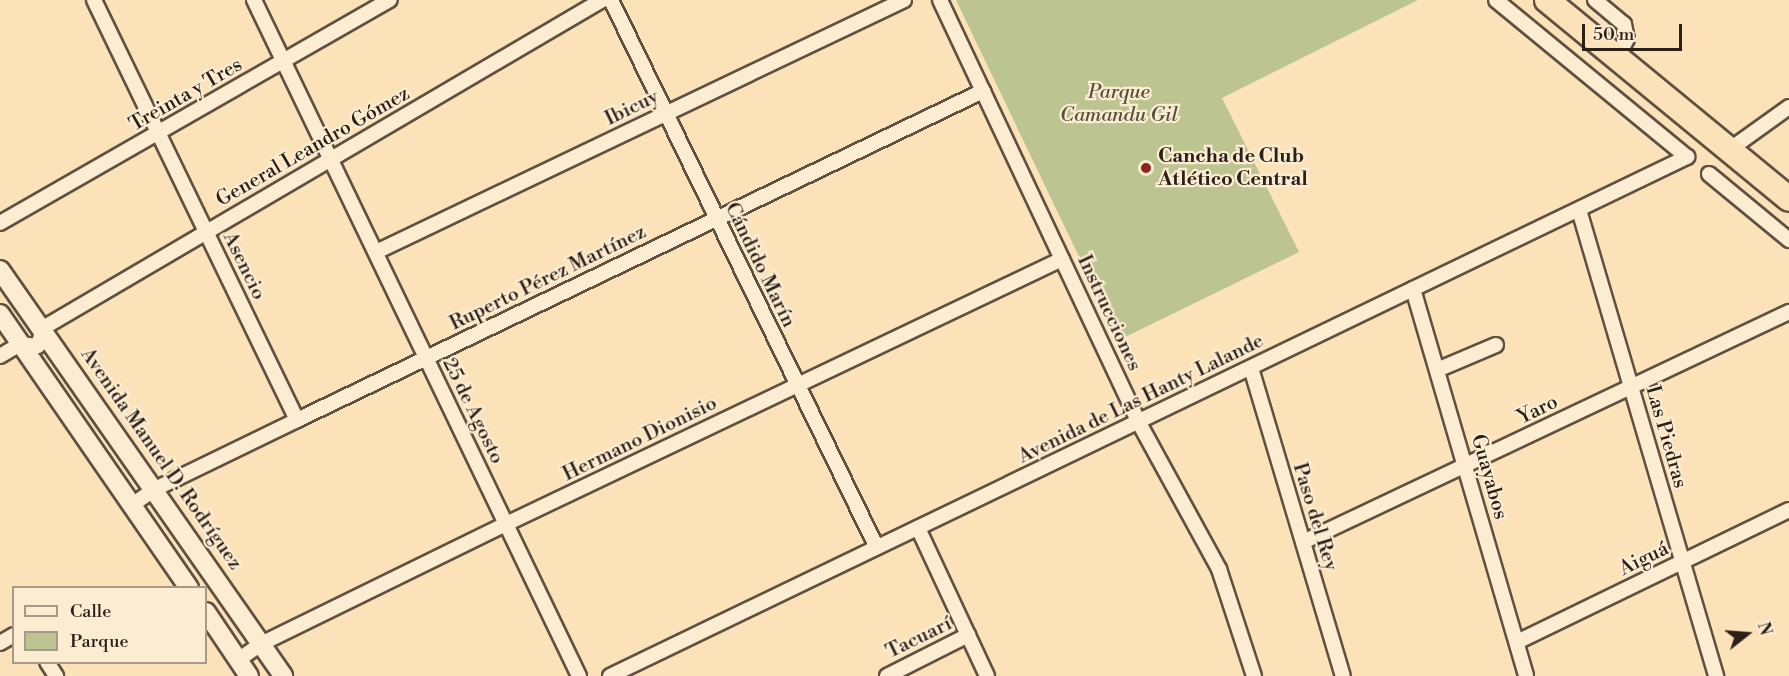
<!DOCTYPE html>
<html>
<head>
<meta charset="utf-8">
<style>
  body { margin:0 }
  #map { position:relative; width:1789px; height:676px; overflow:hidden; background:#fbe2b9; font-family:"Libre Bodoni",serif }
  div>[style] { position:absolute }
  .green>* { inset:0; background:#bcc491 }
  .roads { filter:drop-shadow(2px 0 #5f5040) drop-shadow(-2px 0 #5f5040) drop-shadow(0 2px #5f5040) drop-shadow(0 -2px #5f5040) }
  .minor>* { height:14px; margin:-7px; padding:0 7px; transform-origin:7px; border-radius:7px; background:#fcecd2 }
  .tertiary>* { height:18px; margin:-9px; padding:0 9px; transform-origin:9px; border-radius:9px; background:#fcecd2 }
  .trunk>* { height:24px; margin:-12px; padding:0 12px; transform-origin:12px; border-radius:12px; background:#fbe2b9 }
  .dots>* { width:16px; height:16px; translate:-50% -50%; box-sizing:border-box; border:3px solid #fcecd2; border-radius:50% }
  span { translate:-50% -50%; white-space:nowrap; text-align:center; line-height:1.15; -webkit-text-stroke:4.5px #fcecd2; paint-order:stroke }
  .park-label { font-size:20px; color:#56513c; font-style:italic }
  .street-label { font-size:20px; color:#2b2018 }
  .poi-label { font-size:20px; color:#2b2018; font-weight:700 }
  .left { translate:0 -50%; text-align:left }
  .legend { position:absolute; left:12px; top:586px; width:195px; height:78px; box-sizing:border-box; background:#fcecd2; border:2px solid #a89a88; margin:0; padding:8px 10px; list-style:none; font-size:18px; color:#2b2018 }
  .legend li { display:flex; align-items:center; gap:12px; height:30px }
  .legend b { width:30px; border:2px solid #a89a88 }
  .north { position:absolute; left:1717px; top:604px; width:60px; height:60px; -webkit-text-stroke:4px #fcecd2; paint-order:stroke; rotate:73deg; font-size:16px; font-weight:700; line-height:24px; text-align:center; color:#2b2018 }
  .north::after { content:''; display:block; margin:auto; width:21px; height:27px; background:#2b2018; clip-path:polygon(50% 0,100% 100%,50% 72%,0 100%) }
  .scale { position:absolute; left:1582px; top:24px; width:100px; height:27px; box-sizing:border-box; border:3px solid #2b2018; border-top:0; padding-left:8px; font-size:18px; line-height:21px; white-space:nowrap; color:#2b2018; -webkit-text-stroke:4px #fcecd2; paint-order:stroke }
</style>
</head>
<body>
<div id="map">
  <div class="green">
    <i style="clip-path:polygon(956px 0,1418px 0,1222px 98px,1299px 252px,1119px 340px)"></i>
  </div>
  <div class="roads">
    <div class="minor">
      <i style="left:94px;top:0;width:466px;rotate:64.2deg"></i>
      <i style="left:254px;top:0;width:750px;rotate:64.32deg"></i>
      <i style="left:611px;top:0;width:607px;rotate:64.11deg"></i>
      <i style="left:940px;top:0;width:465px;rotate:64.8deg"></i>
      <i style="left:1138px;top:421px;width:169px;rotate:61.3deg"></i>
      <i style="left:1219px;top:569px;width:113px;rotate:71.9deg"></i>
      <i style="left:1595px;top:0;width:38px;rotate:40deg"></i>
      <i style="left:1624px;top:24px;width:15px;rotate:79deg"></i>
      <i style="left:1627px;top:39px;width:21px;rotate:118deg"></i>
      <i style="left:1729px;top:150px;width:74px;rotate:-35.6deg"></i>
      <i style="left:1709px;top:174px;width:104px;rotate:39.5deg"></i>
      <i style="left:1579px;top:210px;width:486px;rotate:73.6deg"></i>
      <i style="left:0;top:223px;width:449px;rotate:-29.8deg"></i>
      <i style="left:376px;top:252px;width:585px;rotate:-25.51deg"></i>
      <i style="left:1413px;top:289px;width:403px;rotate:73.7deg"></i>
      <i style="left:43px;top:328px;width:648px;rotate:-30.4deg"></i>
      <i style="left:20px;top:344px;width:18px;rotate:6deg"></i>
      <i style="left:38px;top:346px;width:19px;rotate:-74deg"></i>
      <i style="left:0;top:356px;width:23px;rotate:-31deg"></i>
      <i style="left:1251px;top:368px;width:321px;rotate:73.4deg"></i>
      <i style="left:1437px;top:370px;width:64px;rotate:-23deg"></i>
      <i style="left:132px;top:505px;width:28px;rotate:-35deg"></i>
      <i style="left:155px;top:489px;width:158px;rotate:-25.9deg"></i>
      <i style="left:297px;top:420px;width:761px;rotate:-25.62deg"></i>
      <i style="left:918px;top:528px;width:163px;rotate:65deg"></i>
      <i style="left:1303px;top:542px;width:538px;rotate:-25.33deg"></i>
      <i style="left:1517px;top:642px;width:302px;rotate:-25.9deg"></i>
      <i style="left:0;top:643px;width:16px;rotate:-30deg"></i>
      <i style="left:238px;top:660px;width:28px;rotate:-35deg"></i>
      <i style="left:261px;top:644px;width:273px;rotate:-26.1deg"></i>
      <i style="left:506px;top:524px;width:616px;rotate:-25.48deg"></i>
      <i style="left:47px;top:662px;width:17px;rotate:57deg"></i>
      <i style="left:610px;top:676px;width:1196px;rotate:-25.73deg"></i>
      <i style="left:1687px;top:157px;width:247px;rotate:-140.6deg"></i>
      <i style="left:887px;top:676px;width:91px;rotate:-26.8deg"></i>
    </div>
    <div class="tertiary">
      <i style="left:0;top:270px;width:495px;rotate:55.1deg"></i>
      <i style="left:0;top:314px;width:333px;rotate:55.4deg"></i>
      <i style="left:206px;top:612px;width:77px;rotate:56.1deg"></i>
    </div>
    <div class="trunk">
      <i style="left:1547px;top:0;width:313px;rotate:39.4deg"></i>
    </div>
  </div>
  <div class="dots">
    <i style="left:1146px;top:168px;background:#8f2418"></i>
  </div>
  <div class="park-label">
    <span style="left:1119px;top:104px">Parque<br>Camandu Gil</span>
  </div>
  <div class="street-label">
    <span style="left:186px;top:95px;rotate:-30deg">Treinta y Tres</span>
    <span style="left:632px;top:108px;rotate:-26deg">Ibicuy</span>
    <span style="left:313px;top:147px;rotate:-30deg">General Leandro Gómez</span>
    <span style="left:760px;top:265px;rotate:64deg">Cándido Marín</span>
    <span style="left:244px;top:266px;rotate:64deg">Asencio</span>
    <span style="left:548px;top:278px;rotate:-26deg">Ruperto Pérez Martínez</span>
    <span style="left:1109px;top:313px;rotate:65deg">Instrucciones</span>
    <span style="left:1141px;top:399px;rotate:-26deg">Avenida de Las Hanty Lalande</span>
    <span style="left:1538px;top:410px;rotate:-26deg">Yaro</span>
    <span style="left:473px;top:411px;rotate:64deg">25 de Agosto</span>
    <span style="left:1666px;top:437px;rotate:74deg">Las Piedras</span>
    <span style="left:640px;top:439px;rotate:-26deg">Hermano Dionisio</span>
    <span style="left:161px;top:459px;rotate:55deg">Avenida Manuel D. Rodríguez</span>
    <span style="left:1489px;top:477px;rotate:74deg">Guayabos</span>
    <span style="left:1315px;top:517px;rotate:73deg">Paso del Rey</span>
    <span style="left:1644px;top:559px;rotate:-26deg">Aiguá</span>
    <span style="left:919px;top:638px;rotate:-26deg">Tacuarí</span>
  </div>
  <div class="poi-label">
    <span class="left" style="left:1158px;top:168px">Cancha de Club<br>Atlético Central</span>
  </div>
  <ul class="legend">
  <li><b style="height:8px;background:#fcecd2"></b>Calle</li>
  <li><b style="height:16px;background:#bcc491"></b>Parque</li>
  </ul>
  <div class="north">N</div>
  <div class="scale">50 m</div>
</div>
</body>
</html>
